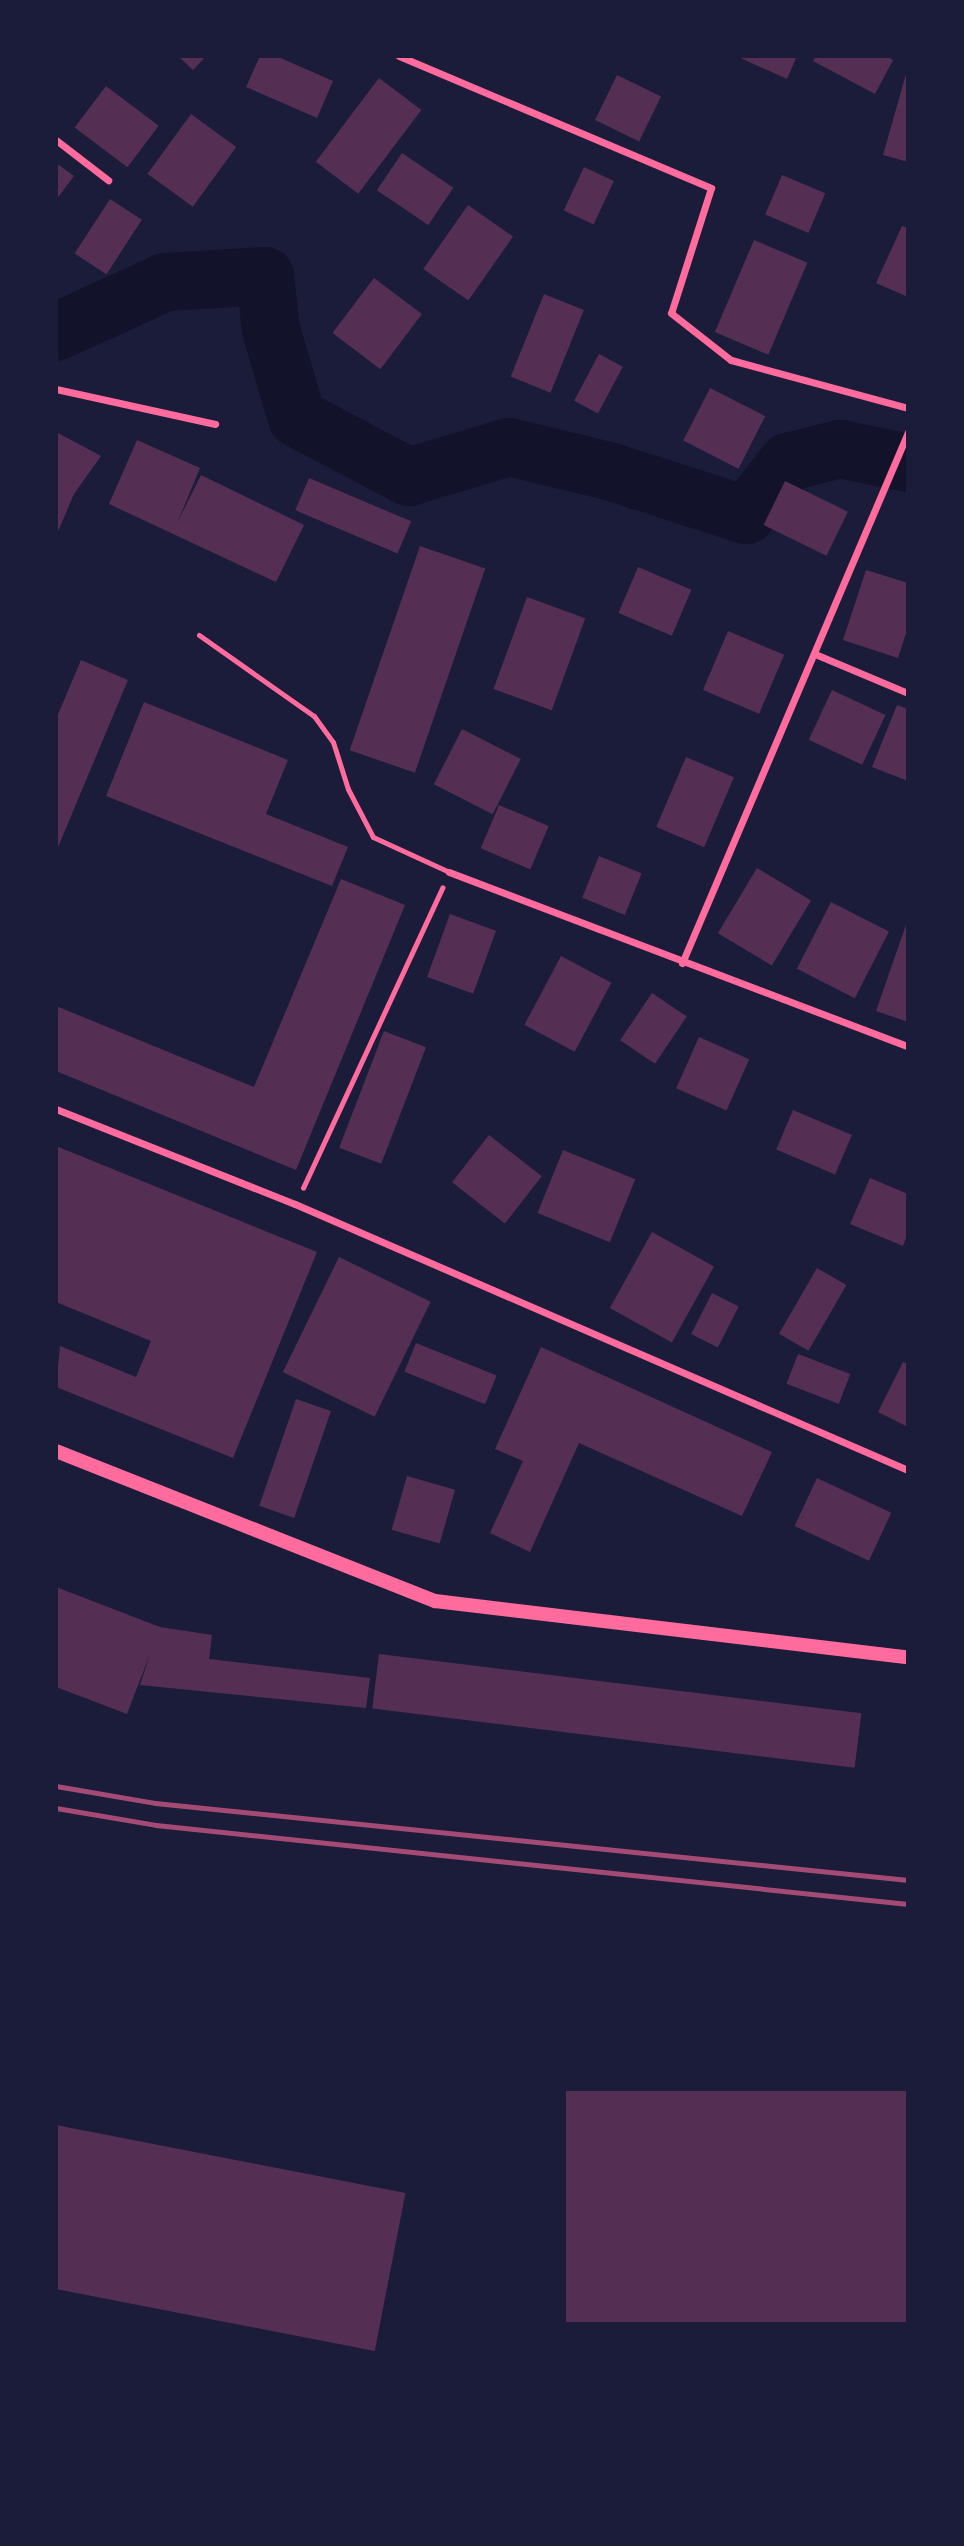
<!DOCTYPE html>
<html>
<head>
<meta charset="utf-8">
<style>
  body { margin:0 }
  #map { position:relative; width:964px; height:2546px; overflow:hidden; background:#1b1b3a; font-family:Roboto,sans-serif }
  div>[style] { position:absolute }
  .river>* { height:58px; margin:-29px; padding:0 29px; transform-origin:29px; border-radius:29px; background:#12122b }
  .building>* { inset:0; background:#542f53; transform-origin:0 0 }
  .path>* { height:4.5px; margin:-2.25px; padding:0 2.25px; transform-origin:2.25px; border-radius:2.25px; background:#ff6b9d }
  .service>* { height:5px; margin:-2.5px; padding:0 2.5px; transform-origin:2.5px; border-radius:2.5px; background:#ff6b9d }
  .minor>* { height:7px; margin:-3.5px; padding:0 3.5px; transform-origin:3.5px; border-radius:3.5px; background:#ff6b9d }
  .secondary>* { height:14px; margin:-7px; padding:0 7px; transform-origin:7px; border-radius:7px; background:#ff6b9d }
  .rail>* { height:5px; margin:-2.5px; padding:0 2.5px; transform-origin:2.5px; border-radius:2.5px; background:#a44b75 }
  span { translate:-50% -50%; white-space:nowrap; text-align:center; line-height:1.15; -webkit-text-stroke:5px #1b1b3a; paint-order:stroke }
  .frame { position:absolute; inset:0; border:58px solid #1b1b3a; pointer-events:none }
</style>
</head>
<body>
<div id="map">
  <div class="river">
    <i style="left:56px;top:332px;width:120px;rotate:-24.6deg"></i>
    <i style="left:165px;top:282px;width:100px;rotate:-3.4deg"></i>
    <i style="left:265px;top:276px;width:54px;rotate:83.7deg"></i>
    <i style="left:271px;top:330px;width:92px;rotate:73.5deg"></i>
    <i style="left:297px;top:418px;width:127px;rotate:27.8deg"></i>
    <i style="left:409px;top:477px;width:104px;rotate:-16.7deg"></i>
    <i style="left:509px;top:447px;width:106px;rotate:13.6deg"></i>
    <i style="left:612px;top:472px;width:141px;rotate:17.8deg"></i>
    <i style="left:746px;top:515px;width:68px;rotate:-51.6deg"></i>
    <i style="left:788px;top:462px;width:54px;rotate:-14deg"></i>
    <i style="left:840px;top:449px;width:69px;rotate:11.6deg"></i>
  </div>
  <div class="building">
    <i style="clip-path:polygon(178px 56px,206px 56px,193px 70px)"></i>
    <i style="clip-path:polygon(260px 56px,276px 56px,333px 81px,317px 118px,246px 87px)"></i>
    <i style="clip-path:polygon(736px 56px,797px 56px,787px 79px)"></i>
    <i style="clip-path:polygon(816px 56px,886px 56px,893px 60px,875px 94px,813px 61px)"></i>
    <i style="clip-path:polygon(908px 67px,908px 162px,883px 155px)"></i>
    <i style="left:617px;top:75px;width:49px;height:50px;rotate:26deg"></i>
    <i style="left:379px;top:78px;width:53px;height:105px;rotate:37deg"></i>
    <i style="left:106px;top:86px;width:66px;height:52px;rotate:37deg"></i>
    <i style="left:191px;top:114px;width:56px;height:74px;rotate:36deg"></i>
    <i style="left:402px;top:153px;width:62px;height:45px;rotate:34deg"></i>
    <i style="clip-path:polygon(56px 163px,74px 176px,56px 200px)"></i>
    <i style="left:584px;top:167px;width:33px;height:48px;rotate:25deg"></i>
    <i style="left:782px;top:175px;width:47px;height:43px;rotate:23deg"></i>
    <i style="left:110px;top:199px;width:38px;height:65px;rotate:33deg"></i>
    <i style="left:468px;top:205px;width:55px;height:78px;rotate:35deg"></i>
    <i style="clip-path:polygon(902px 226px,908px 228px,908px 297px,876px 283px)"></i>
    <i style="left:754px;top:240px;width:58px;height:100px;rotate:23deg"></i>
    <i style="left:374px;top:278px;width:60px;height:69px;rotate:37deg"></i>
    <i style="left:544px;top:294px;width:43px;height:89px;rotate:22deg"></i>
    <i style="left:599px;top:354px;width:27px;height:53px;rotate:28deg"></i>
    <i style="left:710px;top:388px;width:62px;height:59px;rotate:27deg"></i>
    <i style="clip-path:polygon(56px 432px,101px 456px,74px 494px,56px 536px)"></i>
    <i style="clip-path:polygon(137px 440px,200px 468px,178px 521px,201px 475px,304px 525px,276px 582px,109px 504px)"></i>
    <i style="left:309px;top:478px;width:111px;height:35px;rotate:23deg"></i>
    <i style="left:785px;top:481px;width:70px;height:49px;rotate:26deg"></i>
    <i style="left:420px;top:546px;width:69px;height:216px;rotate:19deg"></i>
    <i style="left:638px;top:567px;width:58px;height:50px;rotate:23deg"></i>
    <i style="clip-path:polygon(866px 570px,908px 583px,908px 627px,898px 658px,843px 640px)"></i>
    <i style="left:527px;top:597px;width:62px;height:98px;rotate:20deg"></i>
    <i style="left:728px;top:631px;width:61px;height:64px;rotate:23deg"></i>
    <i style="clip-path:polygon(81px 660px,128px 680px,56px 852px,56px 719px)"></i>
    <i style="left:832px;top:690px;width:59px;height:55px;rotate:25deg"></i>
    <i style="clip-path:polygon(144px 702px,288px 760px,266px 814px,348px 847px,332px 886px,106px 796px)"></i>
    <i style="clip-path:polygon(897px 705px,908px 709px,908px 781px,872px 767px)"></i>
    <i style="left:462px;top:729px;width:66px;height:62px;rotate:27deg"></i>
    <i style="left:686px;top:757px;width:52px;height:76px;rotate:23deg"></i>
    <i style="left:499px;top:805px;width:54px;height:47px;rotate:23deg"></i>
    <i style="left:599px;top:856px;width:46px;height:45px;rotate:22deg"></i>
    <i style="left:757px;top:868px;width:63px;height:76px;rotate:31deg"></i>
    <i style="clip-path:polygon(341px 879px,405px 905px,296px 1170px,56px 1071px,56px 1006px,254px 1087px)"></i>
    <i style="left:831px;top:902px;width:65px;height:75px;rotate:27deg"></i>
    <i style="left:450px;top:914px;width:49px;height:67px;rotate:20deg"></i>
    <i style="clip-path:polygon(908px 919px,908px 1022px,876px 1011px)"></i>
    <i style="left:561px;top:956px;width:57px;height:78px;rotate:28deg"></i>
    <i style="left:652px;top:993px;width:42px;height:57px;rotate:34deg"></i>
    <i style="left:384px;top:1031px;width:45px;height:125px;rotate:21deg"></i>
    <i style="left:699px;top:1037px;width:55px;height:56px;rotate:24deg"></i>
    <i style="left:793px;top:1110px;width:64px;height:43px;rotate:23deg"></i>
    <i style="left:489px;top:1135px;width:67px;height:60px;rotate:38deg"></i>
    <i style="clip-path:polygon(56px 1146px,317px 1252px,233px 1458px,56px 1387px,60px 1346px,136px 1377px,151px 1341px,56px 1302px)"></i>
    <i style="left:563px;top:1150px;width:78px;height:68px;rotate:22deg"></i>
    <i style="clip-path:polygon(870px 1178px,908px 1194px,908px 1233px,903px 1246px,850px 1224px)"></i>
    <i style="left:652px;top:1232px;width:71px;height:87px;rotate:29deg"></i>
    <i style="left:339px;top:1257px;width:102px;height:128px;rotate:26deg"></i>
    <i style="left:817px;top:1268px;width:34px;height:76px;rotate:30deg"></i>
    <i style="left:712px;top:1293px;width:30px;height:46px;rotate:27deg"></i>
    <i style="left:416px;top:1343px;width:87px;height:31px;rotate:22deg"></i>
    <i style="clip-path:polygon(541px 1347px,772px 1452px,742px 1516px,579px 1443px,530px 1552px,490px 1533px,523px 1461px,495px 1449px)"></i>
    <i style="left:798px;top:1354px;width:56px;height:32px;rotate:21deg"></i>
    <i style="clip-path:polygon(903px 1362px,908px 1364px,908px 1427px,878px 1412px)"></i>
    <i style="left:296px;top:1399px;width:37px;height:113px;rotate:19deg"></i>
    <i style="left:407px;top:1476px;width:50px;height:56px;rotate:16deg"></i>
    <i style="left:817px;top:1478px;width:82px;height:53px;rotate:25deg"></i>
    <i style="clip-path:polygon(56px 1587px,160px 1627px,212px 1635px,209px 1659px,370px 1678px,366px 1708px,140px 1685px,150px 1654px,127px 1714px,56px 1687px)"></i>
    <i style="left:379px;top:1654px;width:486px;height:55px;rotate:7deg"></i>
    <i style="left:908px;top:2091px;width:231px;height:342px;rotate:90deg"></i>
    <i style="left:56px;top:2125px;width:356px;height:161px;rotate:11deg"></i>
  </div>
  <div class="path">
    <i style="left:303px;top:1188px;width:331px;rotate:-65.1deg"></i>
  </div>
  <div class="service">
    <i style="left:199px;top:635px;width:141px;rotate:35.2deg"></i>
    <i style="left:314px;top:716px;width:32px;rotate:54deg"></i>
    <i style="left:333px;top:742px;width:49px;rotate:72.3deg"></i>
    <i style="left:348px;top:789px;width:54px;rotate:62.5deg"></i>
    <i style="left:373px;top:837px;width:84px;rotate:24.7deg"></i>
  </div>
  <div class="minor">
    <i style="left:399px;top:56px;width:339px;rotate:22.9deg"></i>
    <i style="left:711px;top:188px;width:131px;rotate:107.7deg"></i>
    <i style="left:671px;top:313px;width:76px;rotate:38.1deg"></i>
    <i style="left:731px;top:360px;width:183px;rotate:15.2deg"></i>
    <i style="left:56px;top:140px;width:66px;rotate:37.6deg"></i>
    <i style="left:56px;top:389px;width:163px;rotate:12.4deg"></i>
    <i style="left:815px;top:654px;width:101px;rotate:22.8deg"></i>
    <i style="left:449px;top:872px;width:491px;rotate:20.8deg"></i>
    <i style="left:682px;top:963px;width:577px;rotate:-66.94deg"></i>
    <i style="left:56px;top:1109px;width:257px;rotate:21.7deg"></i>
    <i style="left:295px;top:1204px;width:668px;rotate:23.46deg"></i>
  </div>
  <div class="secondary">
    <i style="left:56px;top:1451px;width:408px;rotate:21.6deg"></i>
    <i style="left:435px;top:1601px;width:476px;rotate:6.8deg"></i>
  </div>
  <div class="rail">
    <i style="left:56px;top:1786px;width:100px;rotate:9.7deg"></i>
    <i style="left:155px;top:1803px;width:757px;rotate:5.84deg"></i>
    <i style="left:56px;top:1808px;width:101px;rotate:9.6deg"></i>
    <i style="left:156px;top:1825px;width:756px;rotate:6deg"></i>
  </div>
  <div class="frame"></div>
</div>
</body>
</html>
